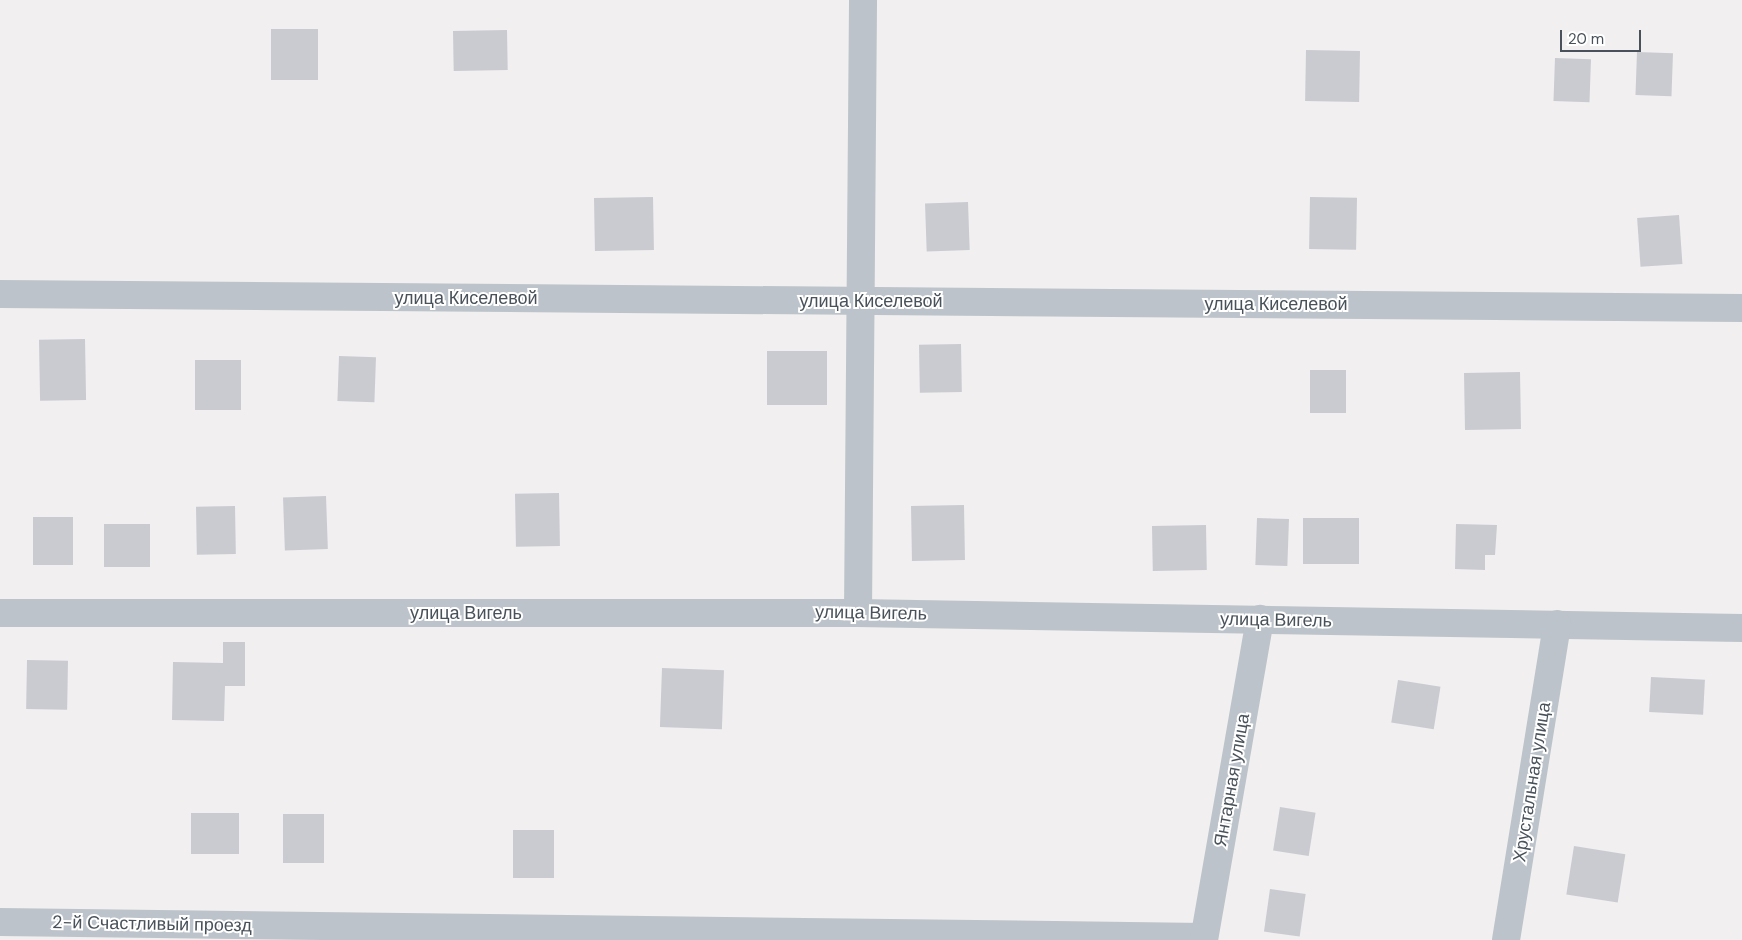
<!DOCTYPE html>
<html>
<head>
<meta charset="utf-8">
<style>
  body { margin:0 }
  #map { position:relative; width:1742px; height:940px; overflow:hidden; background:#f1efef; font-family:"DM Sans",sans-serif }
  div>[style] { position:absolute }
  .building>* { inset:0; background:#c9cbd1; transform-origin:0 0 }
  .minor>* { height:28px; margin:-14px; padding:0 14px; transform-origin:14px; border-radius:14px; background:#bcc3ca }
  span { translate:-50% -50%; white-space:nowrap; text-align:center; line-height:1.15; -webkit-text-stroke:4px #fff; paint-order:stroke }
  .street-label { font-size:18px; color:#49525a }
  .scale { position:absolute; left:1560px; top:30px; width:81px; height:22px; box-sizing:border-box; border:2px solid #49525a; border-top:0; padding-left:6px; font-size:15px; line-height:18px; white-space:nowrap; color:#49525a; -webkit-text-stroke:4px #fff; paint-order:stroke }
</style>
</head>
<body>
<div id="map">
  <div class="building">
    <i style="left:271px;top:29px;width:47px;height:51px"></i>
    <i style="left:507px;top:30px;width:40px;height:54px;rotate:89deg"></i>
    <i style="left:1306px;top:50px;width:54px;height:51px;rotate:1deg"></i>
    <i style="left:1637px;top:52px;width:36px;height:43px;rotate:2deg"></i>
    <i style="left:1555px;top:58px;width:36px;height:43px;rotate:2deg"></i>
    <i style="left:653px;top:197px;width:53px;height:59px;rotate:89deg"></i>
    <i style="left:1310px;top:197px;width:47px;height:52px;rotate:1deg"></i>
    <i style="left:968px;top:202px;width:48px;height:43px;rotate:88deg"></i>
    <i style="left:1679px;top:215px;width:49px;height:42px;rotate:86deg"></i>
    <i style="left:85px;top:339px;width:61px;height:46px;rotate:89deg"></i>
    <i style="left:961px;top:344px;width:48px;height:42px;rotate:89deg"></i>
    <i style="left:767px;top:351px;width:60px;height:54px"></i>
    <i style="left:339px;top:356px;width:37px;height:45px;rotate:2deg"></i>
    <i style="left:195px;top:360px;width:46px;height:50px"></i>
    <i style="left:1310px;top:370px;width:36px;height:43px"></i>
    <i style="left:1520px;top:372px;width:57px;height:56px;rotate:89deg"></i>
    <i style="left:559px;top:493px;width:53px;height:44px;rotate:89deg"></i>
    <i style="left:326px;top:496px;width:53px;height:43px;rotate:88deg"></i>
    <i style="left:964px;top:505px;width:55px;height:53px;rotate:89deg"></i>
    <i style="left:235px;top:506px;width:48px;height:39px;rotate:89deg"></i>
    <i style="left:33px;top:517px;width:40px;height:48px"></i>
    <i style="left:1257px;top:518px;width:32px;height:47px;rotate:2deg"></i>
    <i style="left:1303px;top:518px;width:56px;height:46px"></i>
    <i style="left:150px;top:524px;width:43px;height:46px;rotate:90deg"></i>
    <i style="clip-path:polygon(1456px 524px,1497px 525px,1495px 555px,1485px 555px,1485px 570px,1455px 569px)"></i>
    <i style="left:1206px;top:525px;width:45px;height:54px;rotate:89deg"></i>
    <i style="clip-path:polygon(223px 642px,245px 642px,245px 686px,225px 686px,224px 721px,172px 720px,173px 662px,223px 663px)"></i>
    <i style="left:27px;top:660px;width:41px;height:49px;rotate:1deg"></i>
    <i style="left:662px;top:668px;width:62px;height:59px;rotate:2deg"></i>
    <i style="left:1651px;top:677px;width:54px;height:35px;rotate:3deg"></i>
    <i style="left:1398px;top:680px;width:43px;height:43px;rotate:9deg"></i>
    <i style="left:1280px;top:807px;width:36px;height:44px;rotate:9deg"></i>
    <i style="left:239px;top:813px;width:41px;height:48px;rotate:90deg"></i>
    <i style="left:283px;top:814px;width:41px;height:49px"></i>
    <i style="left:513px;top:830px;width:41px;height:48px"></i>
    <i style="left:1574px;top:846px;width:52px;height:49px;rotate:9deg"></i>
    <i style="left:1270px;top:889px;width:36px;height:43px;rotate:8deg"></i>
  </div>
  <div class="minor">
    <i style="left:0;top:294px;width:1742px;rotate:0.46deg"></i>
    <i style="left:0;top:613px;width:858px"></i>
    <i style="left:858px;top:613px;width:884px;rotate:0.97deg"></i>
    <i style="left:858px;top:613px;width:613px;rotate:-89.53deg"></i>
    <i style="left:0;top:922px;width:1204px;rotate:0.71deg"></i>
    <i style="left:1204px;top:940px;width:326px;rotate:-80.1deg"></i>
    <i style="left:1506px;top:940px;width:320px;rotate:-80.8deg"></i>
  </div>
  <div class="street-label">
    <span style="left:466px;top:298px">улица Киселевой</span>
    <span style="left:871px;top:301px">улица Киселевой</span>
    <span style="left:1276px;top:304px">улица Киселевой</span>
    <span style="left:466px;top:613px">улица Вигель</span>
    <span style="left:871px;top:613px;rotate:1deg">улица Вигель</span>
    <span style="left:1276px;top:620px;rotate:1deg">улица Вигель</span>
    <span style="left:1232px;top:780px;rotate:-80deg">Янтарная улица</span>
    <span style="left:1532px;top:782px;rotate:-81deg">Хрустальная улица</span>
    <span style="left:152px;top:924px;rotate:1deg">2-й Счастливый проезд</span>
  </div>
  <div class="scale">20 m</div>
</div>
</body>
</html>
